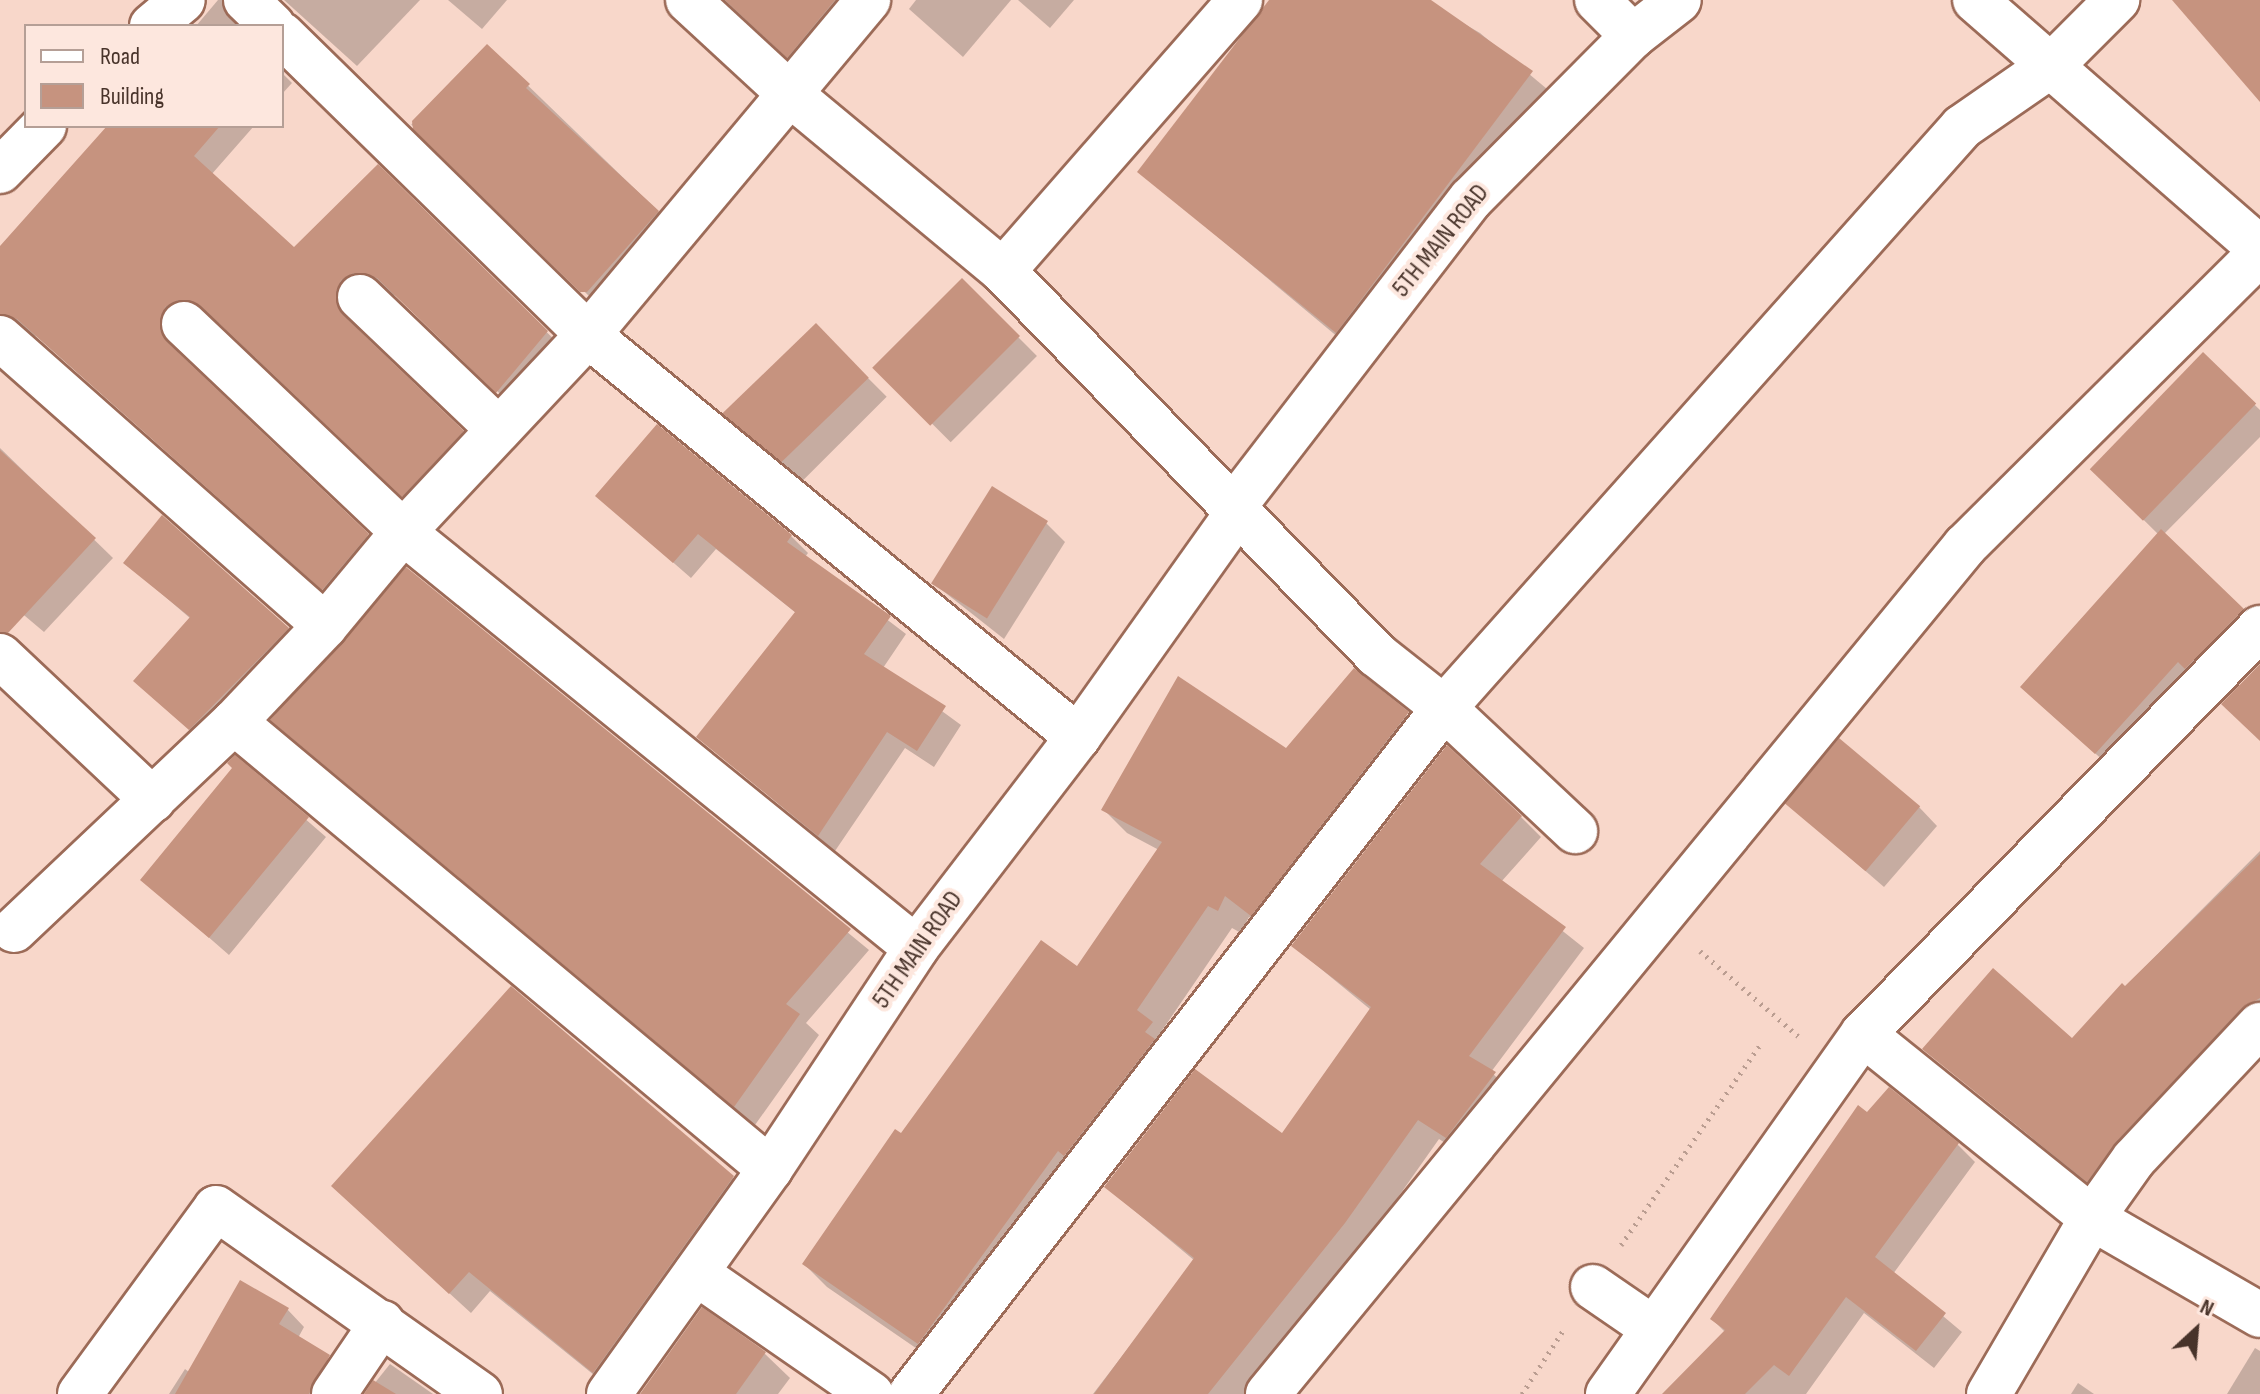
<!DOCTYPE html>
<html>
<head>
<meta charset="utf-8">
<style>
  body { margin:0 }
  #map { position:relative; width:2260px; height:1394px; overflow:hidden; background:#f8d7ca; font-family:"Sofia Sans Condensed",sans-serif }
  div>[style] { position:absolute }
  .shadow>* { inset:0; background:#0003; transform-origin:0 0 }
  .building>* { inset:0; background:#c6937f; transform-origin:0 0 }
  .path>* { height:5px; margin-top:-2.5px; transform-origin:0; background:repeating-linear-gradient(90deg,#ba9d91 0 2px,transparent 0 8px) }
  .roads { filter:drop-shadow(2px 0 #9c6b58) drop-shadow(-2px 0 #9c6b58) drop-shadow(0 2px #9c6b58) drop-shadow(0 -2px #9c6b58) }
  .minor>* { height:44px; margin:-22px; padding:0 22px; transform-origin:22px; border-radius:22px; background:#fff }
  span { translate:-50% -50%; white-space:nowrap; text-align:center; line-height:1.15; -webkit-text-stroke:8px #fde7de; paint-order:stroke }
  .street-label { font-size:26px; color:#48332a }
  .legend { position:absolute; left:24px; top:24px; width:260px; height:104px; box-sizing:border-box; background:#fde7de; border:2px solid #b59f96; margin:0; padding:10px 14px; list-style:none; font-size:24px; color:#48332a }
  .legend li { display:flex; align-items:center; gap:16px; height:40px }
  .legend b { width:40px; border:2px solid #b59f96 }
  .north { position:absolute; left:2156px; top:1290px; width:80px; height:80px; -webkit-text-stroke:6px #fde7de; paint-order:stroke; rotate:26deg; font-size:22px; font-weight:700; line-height:32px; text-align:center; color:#48332a }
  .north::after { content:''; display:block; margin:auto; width:28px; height:36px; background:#48332a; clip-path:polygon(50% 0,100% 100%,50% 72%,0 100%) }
</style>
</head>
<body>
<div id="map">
  <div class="shadow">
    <i style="clip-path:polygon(218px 0,231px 0,241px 10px,239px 26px,196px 26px)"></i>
    <i style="clip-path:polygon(284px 0,420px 0,357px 66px)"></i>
    <i style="clip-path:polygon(448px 0,507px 0,482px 29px)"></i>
    <i style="clip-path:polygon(724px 0,852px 0,815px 83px)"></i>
    <i style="clip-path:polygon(916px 0,1011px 0,963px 57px,909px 9px)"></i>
    <i style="clip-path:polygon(1018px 0,1074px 0,1050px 28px)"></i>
    <i style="clip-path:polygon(1271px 0,1423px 0,1480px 33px,1559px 99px,1363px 358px,1140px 172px)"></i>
    <i style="left:487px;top:46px;width:264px;height:109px;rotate:44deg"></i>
    <i style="clip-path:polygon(282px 73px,292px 83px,282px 94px)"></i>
    <i style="clip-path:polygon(111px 126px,254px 126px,211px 175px,294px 250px,378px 167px,565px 350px,516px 409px,397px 296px,373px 290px,353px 311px,360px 334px,480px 450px,421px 513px,222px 324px,197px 317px,183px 326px,177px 350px,183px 361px,386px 554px,342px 607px,36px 336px,12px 331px,0 339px,0 249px)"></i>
    <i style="left:962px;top:281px;width:106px;height:122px;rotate:45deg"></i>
    <i style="left:816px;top:326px;width:100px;height:126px;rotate:45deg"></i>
    <i style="clip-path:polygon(2203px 355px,2260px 410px,2260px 437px,2164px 534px,2260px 628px,2115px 771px,2041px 705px,2159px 535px,2092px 469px)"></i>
    <i style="clip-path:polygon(0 448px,113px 558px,44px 632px,0 595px)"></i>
    <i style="clip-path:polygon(597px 496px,791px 536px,808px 553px,805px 557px,906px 634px,883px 668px,961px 725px,934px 767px,905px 748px,835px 851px,698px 737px,796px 613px,716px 549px,691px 578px)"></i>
    <i style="clip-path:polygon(1046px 523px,1065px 542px,1004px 639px,933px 583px)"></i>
    <i style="clip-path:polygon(126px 563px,288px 629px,303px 645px,206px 744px,152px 697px,191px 619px)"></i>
    <i style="clip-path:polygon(407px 570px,869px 950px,806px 1023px,819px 1035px,755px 1125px,273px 720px)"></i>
    <i style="clip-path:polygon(1355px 670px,1431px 737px,1275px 937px,1249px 917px,1241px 933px,1232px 928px,1161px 1032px,1175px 1046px,942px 1366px,827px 1287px,804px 1264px,901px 1136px,1077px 969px,1159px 850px,1127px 833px,1104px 810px,1287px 751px)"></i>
    <i style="clip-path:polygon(235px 758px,326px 837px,229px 955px,143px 880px,235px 768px)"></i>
    <i style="clip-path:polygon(1788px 804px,1919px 807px,1937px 826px,1884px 887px)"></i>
    <i style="clip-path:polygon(1521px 817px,1541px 837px,1501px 882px,1584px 948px,1491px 1072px,1514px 1094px,1467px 1157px,1439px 1139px,1365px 1244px,1244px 1394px,1093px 1394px,1195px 1261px,1106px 1187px,1282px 1136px,1371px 1010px,1293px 946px)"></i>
    <i style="clip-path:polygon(2260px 851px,2260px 1026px,2106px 1199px,1925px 1049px,2072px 1040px)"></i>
    <i style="clip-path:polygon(1868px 1114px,1957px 1144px,1975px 1162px,1893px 1274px,1962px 1332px,1934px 1368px,1864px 1313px,1806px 1394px,1665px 1394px,1725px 1332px,1712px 1319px)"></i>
    <i style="clip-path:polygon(733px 1178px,753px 1198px,615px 1392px,490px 1291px,471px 1313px,354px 1206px)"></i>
    <i style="clip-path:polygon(287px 1309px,304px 1327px,298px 1338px,346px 1373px,335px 1394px,169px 1394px,185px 1369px,189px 1372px)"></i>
    <i style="clip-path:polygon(702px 1310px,765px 1354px,790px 1378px,778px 1394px,644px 1394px)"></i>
    <i style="clip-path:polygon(2255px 1348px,2260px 1351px,2260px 1394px,2227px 1394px)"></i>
    <i style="clip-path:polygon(390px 1364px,433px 1394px,366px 1394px)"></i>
    <i style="clip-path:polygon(2078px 1383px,2094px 1394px,2071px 1394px)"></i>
  </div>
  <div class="building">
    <i style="clip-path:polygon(725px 0,835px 0,787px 58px)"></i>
    <i style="clip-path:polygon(1269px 0,1431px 0,1533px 71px,1336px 333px,1137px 172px)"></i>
    <i style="clip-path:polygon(2172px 0,2260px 0,2260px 102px)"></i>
    <i style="clip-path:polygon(487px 44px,530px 84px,526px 88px,659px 211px,587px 292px,580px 292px,413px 129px,412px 121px)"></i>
    <i style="clip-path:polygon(107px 126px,220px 126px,194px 156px,294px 247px,378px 164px,548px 331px,496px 393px,377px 278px,354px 273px,341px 280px,336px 292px,342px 314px,464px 431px,402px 497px,201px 306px,178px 300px,165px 307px,160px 330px,167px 342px,369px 534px,322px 590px,17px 319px,0 314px,0 246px)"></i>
    <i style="left:962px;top:278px;width:82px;height:127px;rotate:45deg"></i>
    <i style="left:816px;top:323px;width:76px;height:130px;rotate:46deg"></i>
    <i style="left:2203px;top:352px;width:74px;height:163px;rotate:44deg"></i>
    <i style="clip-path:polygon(657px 424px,792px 535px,787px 542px,891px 616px,864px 654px,946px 706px,917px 751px,887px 732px,818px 836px,696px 737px,795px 612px,698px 534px,673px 563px,595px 496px)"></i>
    <i style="clip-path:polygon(0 450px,96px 538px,8px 633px,0 632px)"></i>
    <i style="left:992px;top:486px;width:66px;height:115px;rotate:32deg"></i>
    <i style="clip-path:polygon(162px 515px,289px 628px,189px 730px,133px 681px,190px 617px,123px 563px)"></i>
    <i style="clip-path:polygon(2161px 529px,2244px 609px,2185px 669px,2178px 662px,2095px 754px,2020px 687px)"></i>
    <i style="clip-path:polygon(406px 567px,851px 929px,786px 1004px,800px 1014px,734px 1107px,270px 720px)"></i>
    <i style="clip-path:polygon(2260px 664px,2260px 741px,2221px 704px)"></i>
    <i style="clip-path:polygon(1354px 668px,1409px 712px,1251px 916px,1225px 896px,1218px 911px,1208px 906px,1137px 1010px,1153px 1022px,1145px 1032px,1155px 1039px,1064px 1156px,1058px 1151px,918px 1344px,802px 1264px,895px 1129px,901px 1133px,1041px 940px,1077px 966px,1162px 842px,1101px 810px,1178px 676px,1286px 748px)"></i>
    <i style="left:1839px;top:738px;width:106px;height:85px;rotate:40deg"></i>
    <i style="clip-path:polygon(1447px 745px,1522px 816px,1480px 864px,1566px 927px,1469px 1056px,1496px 1072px,1446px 1138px,1418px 1120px,1345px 1223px,1208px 1394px,1094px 1394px,1194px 1258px,1104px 1187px,1195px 1069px,1282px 1133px,1371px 1007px,1291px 946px)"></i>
    <i style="clip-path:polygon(235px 755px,309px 817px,209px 938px,140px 880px,232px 768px,227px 763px)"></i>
    <i style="clip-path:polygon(2260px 854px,2260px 998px,2242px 1008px,2116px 1142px,2087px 1182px,1922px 1049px,1993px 968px,2072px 1038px,2122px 983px,2125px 986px)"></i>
    <i style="clip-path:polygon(511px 986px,734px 1176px,593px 1373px,469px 1272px,449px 1294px,331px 1186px)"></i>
    <i style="clip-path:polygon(1889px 1087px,1959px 1143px,1875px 1257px,1946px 1313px,1916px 1351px,1846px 1297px,1789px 1376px,1774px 1365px,1745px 1394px,1662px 1394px,1725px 1330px,1710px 1319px,1858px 1105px,1867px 1112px)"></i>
    <i style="clip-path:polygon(240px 1280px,289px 1308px,279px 1324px,330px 1355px,309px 1394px,175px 1394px)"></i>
    <i style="clip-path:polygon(702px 1307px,766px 1352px,736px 1394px,640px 1394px)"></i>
    <i style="clip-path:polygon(373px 1380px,396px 1394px,364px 1394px)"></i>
  </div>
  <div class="path">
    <i style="left:1700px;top:951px;width:130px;rotate:40.9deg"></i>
    <i style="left:1621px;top:1245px;width:244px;rotate:-55.2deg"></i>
    <i style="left:1522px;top:1394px;width:77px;rotate:-57.1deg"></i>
  </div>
  <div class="roads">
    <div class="minor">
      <i style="left:246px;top:0;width:37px;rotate:44deg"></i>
      <i style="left:688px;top:0;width:140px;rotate:42.7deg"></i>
      <i style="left:791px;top:95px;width:276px;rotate:39.7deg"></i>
      <i style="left:1003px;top:271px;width:536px;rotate:45.76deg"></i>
      <i style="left:1377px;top:655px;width:85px;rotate:38.3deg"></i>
      <i style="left:1444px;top:708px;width:180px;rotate:43.2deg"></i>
      <i style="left:1597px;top:0;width:51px;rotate:45deg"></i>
      <i style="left:1975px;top:0;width:378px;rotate:41.1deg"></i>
      <i style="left:152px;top:26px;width:40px;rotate:-40deg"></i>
      <i style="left:282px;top:35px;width:429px;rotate:44.4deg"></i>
      <i style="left:588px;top:335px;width:634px;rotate:39.37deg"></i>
      <i style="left:0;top:171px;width:63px;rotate:-45.6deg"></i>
      <i style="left:1003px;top:271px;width:360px;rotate:-48.8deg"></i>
      <i style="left:360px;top:297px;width:192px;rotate:43.7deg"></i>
      <i style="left:184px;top:324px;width:302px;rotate:43.5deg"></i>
      <i style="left:403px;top:532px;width:660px;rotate:39.04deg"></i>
      <i style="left:0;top:338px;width:434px;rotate:41.5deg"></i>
      <i style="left:1232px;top:509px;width:391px;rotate:-52.4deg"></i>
      <i style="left:1471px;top:199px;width:230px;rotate:-45.2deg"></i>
      <i style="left:1633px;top:36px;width:58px;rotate:-38deg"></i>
      <i style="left:0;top:656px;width:210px;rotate:43.3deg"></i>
      <i style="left:234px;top:722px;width:698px;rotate:39.83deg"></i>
      <i style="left:14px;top:930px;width:303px;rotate:-43.4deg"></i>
      <i style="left:234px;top:722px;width:132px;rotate:-46.5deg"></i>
      <i style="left:325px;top:626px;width:122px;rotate:-50.3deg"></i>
      <i style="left:403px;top:532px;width:270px;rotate:-46.8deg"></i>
      <i style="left:588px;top:335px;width:437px;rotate:-50.1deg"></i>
      <i style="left:1863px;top:1034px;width:294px;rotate:38.8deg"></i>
      <i style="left:2092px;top:1218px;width:194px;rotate:30deg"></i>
      <i style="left:696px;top:1273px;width:213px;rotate:34.7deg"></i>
      <i style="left:1593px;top:1287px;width:74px;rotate:34.5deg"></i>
      <i style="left:80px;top:1394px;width:230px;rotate:-53.8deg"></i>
      <i style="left:216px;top:1208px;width:323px;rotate:35.2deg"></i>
      <i style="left:334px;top:1394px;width:86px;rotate:-55.9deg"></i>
      <i style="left:609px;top:1394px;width:277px;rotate:-54.4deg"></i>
      <i style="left:770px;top:1169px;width:265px;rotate:-56.5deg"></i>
      <i style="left:916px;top:948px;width:266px;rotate:-52.5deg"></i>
      <i style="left:1078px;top:737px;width:275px;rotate:-54.6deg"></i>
      <i style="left:911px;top:1394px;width:869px;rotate:-52.15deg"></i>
      <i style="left:1444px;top:708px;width:778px;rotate:-48.28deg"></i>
      <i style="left:1962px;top:127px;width:111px;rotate:-34.7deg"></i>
      <i style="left:2053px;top:64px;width:91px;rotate:-45deg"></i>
      <i style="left:1268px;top:1394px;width:1098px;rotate:-50.58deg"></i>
      <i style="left:1965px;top:546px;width:416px;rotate:-44.8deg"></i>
      <i style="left:1608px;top:1394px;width:441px;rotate:-54.7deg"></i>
      <i style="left:1863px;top:1034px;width:568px;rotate:-45.64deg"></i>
      <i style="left:1989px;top:1394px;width:204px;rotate:-59.7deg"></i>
      <i style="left:2092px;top:1218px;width:72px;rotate:-54.6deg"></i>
      <i style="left:2134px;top:1159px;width:184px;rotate:-46.8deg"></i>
    </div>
  </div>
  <div class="street-label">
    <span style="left:1441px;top:241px;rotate:-51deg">5TH MAIN ROAD</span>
    <span style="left:918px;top:950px;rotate:-55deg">5TH MAIN ROAD</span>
  </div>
  <ul class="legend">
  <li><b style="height:10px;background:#fff"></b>Road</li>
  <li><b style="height:22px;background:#c6937f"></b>Building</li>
  </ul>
  <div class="north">N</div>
</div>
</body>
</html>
